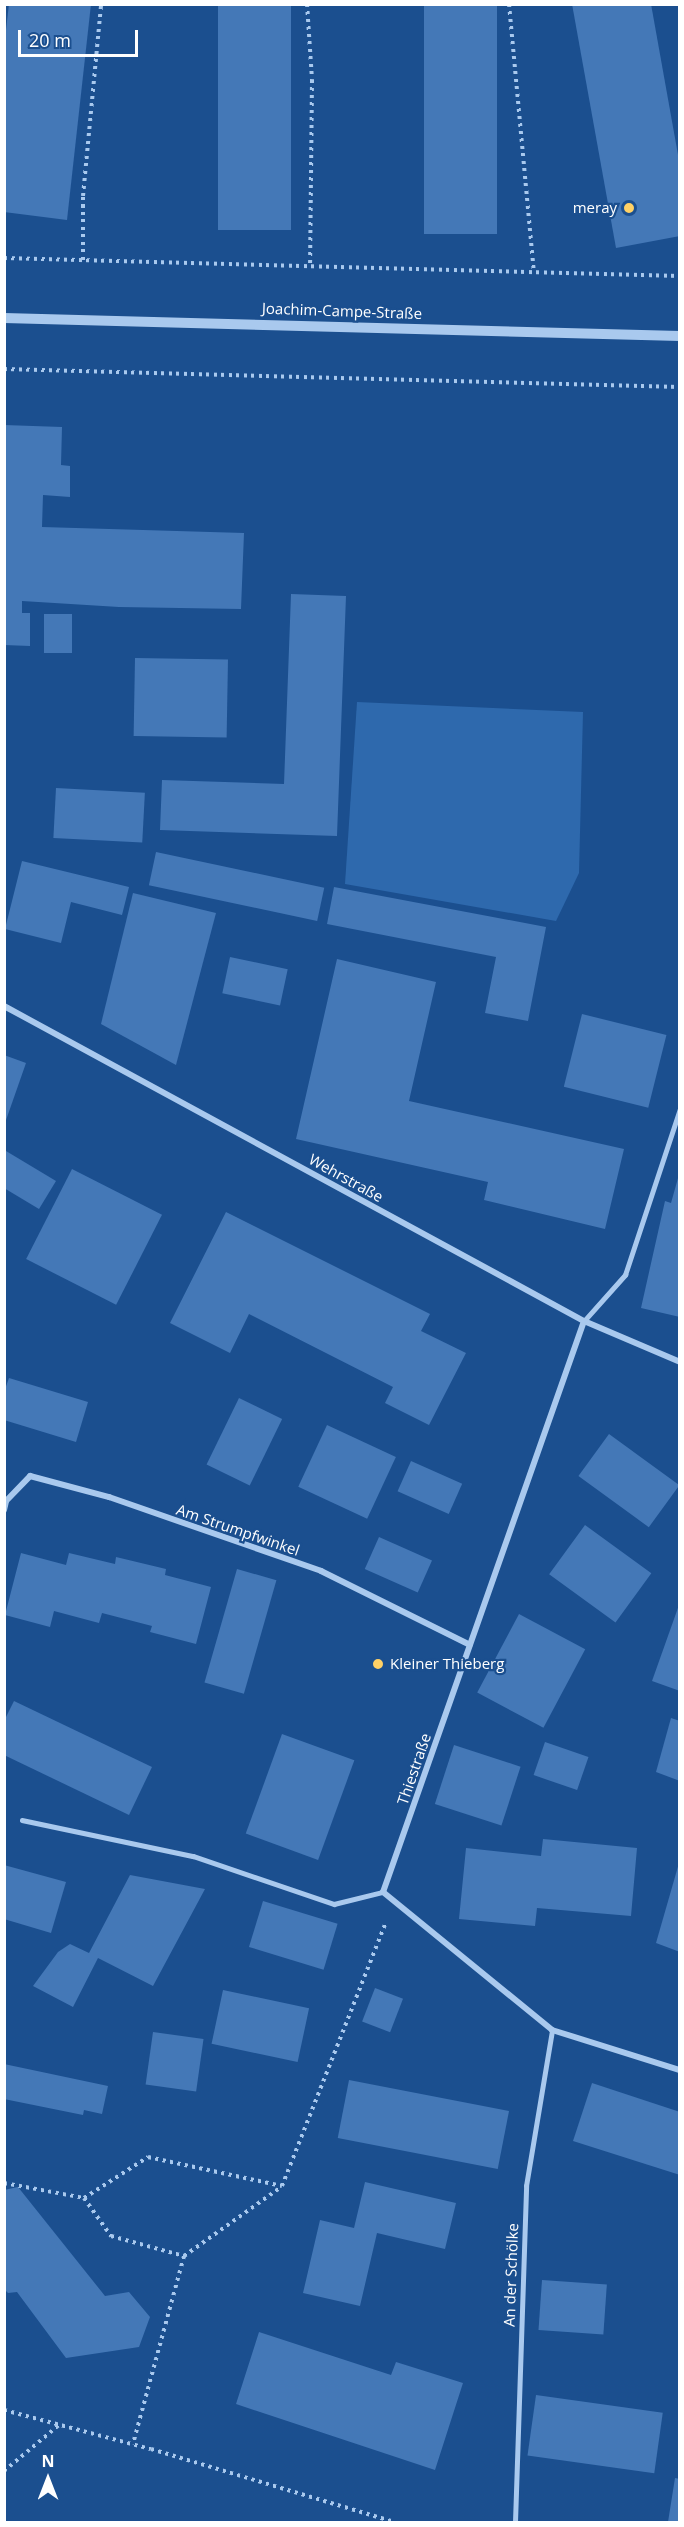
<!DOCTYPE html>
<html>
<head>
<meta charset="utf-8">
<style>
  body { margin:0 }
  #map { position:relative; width:684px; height:2527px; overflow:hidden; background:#1b4f8f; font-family:"Open Sans",sans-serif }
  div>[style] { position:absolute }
  .green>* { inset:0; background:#2e69ad }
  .building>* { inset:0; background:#4478b7; transform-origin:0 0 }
  .path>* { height:4px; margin-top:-2px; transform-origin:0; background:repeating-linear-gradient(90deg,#a9c9ee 0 3px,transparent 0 7.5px) }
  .service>* { height:4.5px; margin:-2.25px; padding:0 2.25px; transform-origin:2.25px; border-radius:2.25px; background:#a9c9ee }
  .minor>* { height:6px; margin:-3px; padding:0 3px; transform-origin:3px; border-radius:3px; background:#a9c9ee }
  .tertiary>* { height:10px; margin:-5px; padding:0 5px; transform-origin:5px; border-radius:5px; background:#a9c9ee }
  .dots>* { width:16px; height:16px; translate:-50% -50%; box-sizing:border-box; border:3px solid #1b4f8f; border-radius:50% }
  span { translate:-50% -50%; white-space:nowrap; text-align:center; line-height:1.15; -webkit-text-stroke:4.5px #1b4f8f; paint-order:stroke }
  .poi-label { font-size:15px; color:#fff }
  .right { translate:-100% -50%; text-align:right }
  .left { translate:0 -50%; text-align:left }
  .street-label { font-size:15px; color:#fff }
  .frame { position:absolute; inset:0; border:6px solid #fff; pointer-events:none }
  .north { position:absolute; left:18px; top:2449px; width:60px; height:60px; -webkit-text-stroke:4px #1b4f8f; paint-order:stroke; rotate:0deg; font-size:16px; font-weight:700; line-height:24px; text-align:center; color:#fff }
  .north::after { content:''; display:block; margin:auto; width:21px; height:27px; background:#fff; clip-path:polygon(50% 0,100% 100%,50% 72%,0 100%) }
  .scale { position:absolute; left:18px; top:30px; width:120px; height:27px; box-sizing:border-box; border:3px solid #fff; border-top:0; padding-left:8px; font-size:18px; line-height:21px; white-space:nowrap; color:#fff; -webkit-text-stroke:4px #1b4f8f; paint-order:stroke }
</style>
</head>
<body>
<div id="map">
  <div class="green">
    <i style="clip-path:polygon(357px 702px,583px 712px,579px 873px,556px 921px,345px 884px)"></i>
  </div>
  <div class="building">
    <i style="clip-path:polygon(9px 4px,91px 4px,67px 220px,4px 212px,4px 47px)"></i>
    <i style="left:218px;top:4px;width:73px;height:226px"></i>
    <i style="left:424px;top:4px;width:73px;height:230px"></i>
    <i style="clip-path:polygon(572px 4px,651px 4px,680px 166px,680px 236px,616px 248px)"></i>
    <i style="clip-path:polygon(4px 425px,62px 427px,61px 465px,70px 466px,70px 497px,43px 495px,42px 527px,244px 533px,241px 609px,119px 607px,22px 601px,22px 613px,30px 613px,30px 646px,4px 645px)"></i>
    <i style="clip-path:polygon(291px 594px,346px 596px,337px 836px,160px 830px,162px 780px,284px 784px)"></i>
    <i style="left:44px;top:614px;width:28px;height:39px"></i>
    <i style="left:135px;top:658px;width:93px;height:78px;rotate:1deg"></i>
    <i style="left:56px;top:788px;width:89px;height:50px;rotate:3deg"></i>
    <i style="left:156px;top:852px;width:172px;height:34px;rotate:12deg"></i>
    <i style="clip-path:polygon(22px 861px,129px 887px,122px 915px,71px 902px,61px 943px,5px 929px)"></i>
    <i style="clip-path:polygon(334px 887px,546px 927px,528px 1021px,485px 1013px,496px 957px,327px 924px)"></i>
    <i style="clip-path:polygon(133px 893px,216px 913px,176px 1065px,101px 1024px)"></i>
    <i style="left:230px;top:957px;width:59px;height:37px;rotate:12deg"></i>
    <i style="clip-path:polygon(337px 959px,436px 982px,409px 1101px,624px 1149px,605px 1229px,484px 1200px,488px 1182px,296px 1139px)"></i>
    <i style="left:582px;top:1014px;width:87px;height:75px;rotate:14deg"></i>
    <i style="clip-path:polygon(4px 1055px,26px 1063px,5px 1123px,4px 1122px)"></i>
    <i style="clip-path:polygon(6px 1151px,56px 1181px,39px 1209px,4px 1188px)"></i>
    <i style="left:72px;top:1169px;width:101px;height:101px;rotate:27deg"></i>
    <i style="clip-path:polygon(680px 1171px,680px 1317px,641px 1308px,665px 1201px,671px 1203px)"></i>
    <i style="clip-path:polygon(226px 1212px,430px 1314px,421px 1331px,466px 1353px,429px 1425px,385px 1403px,393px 1387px,249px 1314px,230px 1353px,170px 1323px)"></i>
    <i style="clip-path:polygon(9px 1378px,88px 1402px,76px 1442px,4px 1420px,4px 1392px)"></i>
    <i style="left:239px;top:1398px;width:48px;height:74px;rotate:26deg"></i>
    <i style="left:327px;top:1425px;width:76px;height:68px;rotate:25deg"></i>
    <i style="left:609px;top:1434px;width:87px;height:52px;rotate:36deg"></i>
    <i style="left:411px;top:1461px;width:56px;height:33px;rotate:24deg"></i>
    <i style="left:585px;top:1525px;width:82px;height:61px;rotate:36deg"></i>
    <i style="left:379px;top:1537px;width:58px;height:35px;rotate:24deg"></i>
    <i style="clip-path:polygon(21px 1553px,66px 1565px,69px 1553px,115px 1564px,116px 1557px,166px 1569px,165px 1575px,211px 1587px,196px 1644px,150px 1632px,152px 1626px,102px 1613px,99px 1623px,54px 1611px,50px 1627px,5px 1615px)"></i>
    <i style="left:237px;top:1569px;width:41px;height:118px;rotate:16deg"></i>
    <i style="clip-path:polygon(679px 1605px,680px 1605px,680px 1691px,652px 1681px)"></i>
    <i style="left:519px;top:1614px;width:75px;height:89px;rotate:28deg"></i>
    <i style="clip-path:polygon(14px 1701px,152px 1767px,129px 1815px,4px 1755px,4px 1721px)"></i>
    <i style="clip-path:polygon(671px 1718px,680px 1721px,680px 1781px,656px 1772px)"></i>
    <i style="left:282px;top:1734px;width:77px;height:106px;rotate:20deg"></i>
    <i style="left:545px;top:1742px;width:46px;height:35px;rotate:19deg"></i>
    <i style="left:454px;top:1745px;width:70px;height:62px;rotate:18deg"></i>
    <i style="clip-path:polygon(543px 1839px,637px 1848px,631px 1916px,537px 1908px,535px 1926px,459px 1919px,466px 1848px,541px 1856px)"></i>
    <i style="clip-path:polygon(679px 1863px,680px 1864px,680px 1952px,656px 1943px)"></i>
    <i style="clip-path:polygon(4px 1865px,66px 1882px,51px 1933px,4px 1919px)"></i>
    <i style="clip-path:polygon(130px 1875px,205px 1889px,153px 1986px,98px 1958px,73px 2007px,33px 1986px,58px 1952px,70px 1944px,89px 1953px)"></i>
    <i style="left:263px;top:1901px;width:78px;height:48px;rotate:17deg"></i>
    <i style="left:375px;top:1988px;width:30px;height:36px;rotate:21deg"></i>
    <i style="left:223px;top:1990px;width:88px;height:55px;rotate:12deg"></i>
    <i style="left:153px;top:2032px;width:51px;height:53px;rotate:8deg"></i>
    <i style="clip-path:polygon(4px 2064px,108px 2086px,102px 2114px,84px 2110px,83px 2115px,4px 2099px)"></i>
    <i style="left:349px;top:2080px;width:163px;height:59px;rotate:11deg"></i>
    <i style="clip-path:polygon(592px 2083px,680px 2112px,680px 2175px,573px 2141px)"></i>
    <i style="clip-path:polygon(365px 2182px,456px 2203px,445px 2249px,377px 2233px,360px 2306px,303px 2293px,320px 2220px,354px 2228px)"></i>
    <i style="clip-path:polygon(18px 2187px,105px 2296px,129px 2292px,150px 2317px,139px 2347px,66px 2358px,17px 2292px,8px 2293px,4px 2289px,4px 2190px)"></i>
    <i style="left:542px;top:2280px;width:65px;height:50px;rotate:4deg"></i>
    <i style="clip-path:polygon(259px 2332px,391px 2375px,396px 2362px,463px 2383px,435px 2470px,236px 2404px)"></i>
    <i style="left:536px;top:2395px;width:128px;height:61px;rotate:8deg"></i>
    <i style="clip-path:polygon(675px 2478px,680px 2479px,680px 2522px,668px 2522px)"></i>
  </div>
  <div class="path">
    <i style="left:307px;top:4px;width:76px;rotate:86.2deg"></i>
    <i style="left:312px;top:80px;width:186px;rotate:90.6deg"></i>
    <i style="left:509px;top:4px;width:269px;rotate:84.7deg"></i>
    <i style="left:4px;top:258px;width:676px;rotate:1.53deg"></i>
    <i style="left:83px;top:260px;width:64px;rotate:-90deg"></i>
    <i style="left:83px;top:196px;width:193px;rotate:-84.6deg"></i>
    <i style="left:4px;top:369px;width:676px;rotate:1.53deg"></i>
    <i style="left:4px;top:2183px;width:81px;rotate:10.6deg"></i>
    <i style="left:84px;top:2198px;width:47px;rotate:54.6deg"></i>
    <i style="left:111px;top:2236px;width:76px;rotate:15.3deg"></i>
    <i style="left:184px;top:2256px;width:195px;rotate:105.2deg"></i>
    <i style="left:84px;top:2198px;width:76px;rotate:-32.6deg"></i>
    <i style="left:148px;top:2157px;width:137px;rotate:12.2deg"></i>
    <i style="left:282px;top:2186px;width:281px;rotate:-68.5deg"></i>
    <i style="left:184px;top:2256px;width:119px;rotate:-35.4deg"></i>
    <i style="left:4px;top:2410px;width:152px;rotate:14.9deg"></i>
    <i style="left:151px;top:2449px;width:254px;rotate:16.7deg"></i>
    <i style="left:4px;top:2471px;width:72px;rotate:-39.9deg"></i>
  </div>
  <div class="service">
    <i style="left:584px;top:1321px;width:62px;rotate:-48.3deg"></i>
    <i style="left:625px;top:1275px;width:175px;rotate:-71.7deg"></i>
    <i style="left:22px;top:1820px;width:175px;rotate:11.9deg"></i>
    <i style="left:193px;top:1856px;width:149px;rotate:18.8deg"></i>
    <i style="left:334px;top:1904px;width:50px;rotate:-13.8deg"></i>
    <i style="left:515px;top:2522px;width:336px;rotate:-88.1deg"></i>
    <i style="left:526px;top:2186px;width:158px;rotate:-80.5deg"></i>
  </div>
  <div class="minor">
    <i style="left:4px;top:1006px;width:660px;rotate:28.51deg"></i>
    <i style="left:584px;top:1321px;width:104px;rotate:23.1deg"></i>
    <i style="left:584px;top:1321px;width:605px;rotate:109.39deg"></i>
    <i style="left:383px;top:1892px;width:218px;rotate:39.2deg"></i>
    <i style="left:552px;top:2030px;width:134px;rotate:17.4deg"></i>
    <i style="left:4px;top:1510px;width:9px;rotate:-77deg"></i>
    <i style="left:6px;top:1501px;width:35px;rotate:-46deg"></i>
    <i style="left:30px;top:1476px;width:82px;rotate:14.9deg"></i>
    <i style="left:109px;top:1497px;width:225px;rotate:19.2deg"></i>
    <i style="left:321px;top:1571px;width:166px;rotate:26.4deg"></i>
  </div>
  <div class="tertiary">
    <i style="left:4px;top:318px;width:676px;rotate:1.53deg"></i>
  </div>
  <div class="dots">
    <i style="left:629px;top:208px;background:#ffd166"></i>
    <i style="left:378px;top:1664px;background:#ffd166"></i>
  </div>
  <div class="poi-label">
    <span class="right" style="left:617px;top:208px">meray</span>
    <span class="left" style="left:390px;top:1664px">Kleiner Thieberg</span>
  </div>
  <div class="street-label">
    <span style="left:342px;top:311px;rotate:2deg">Joachim-Campe-Straße</span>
    <span style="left:346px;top:1178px;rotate:29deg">Wehrstraße</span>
    <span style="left:238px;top:1530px;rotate:19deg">Am Strumpfwinkel</span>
    <span style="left:414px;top:1769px;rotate:-71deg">Thiestraße</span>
    <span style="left:511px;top:2275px;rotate:-88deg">An der Schölke</span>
  </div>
  <div class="frame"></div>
  <div class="north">N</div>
  <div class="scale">20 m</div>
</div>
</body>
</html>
